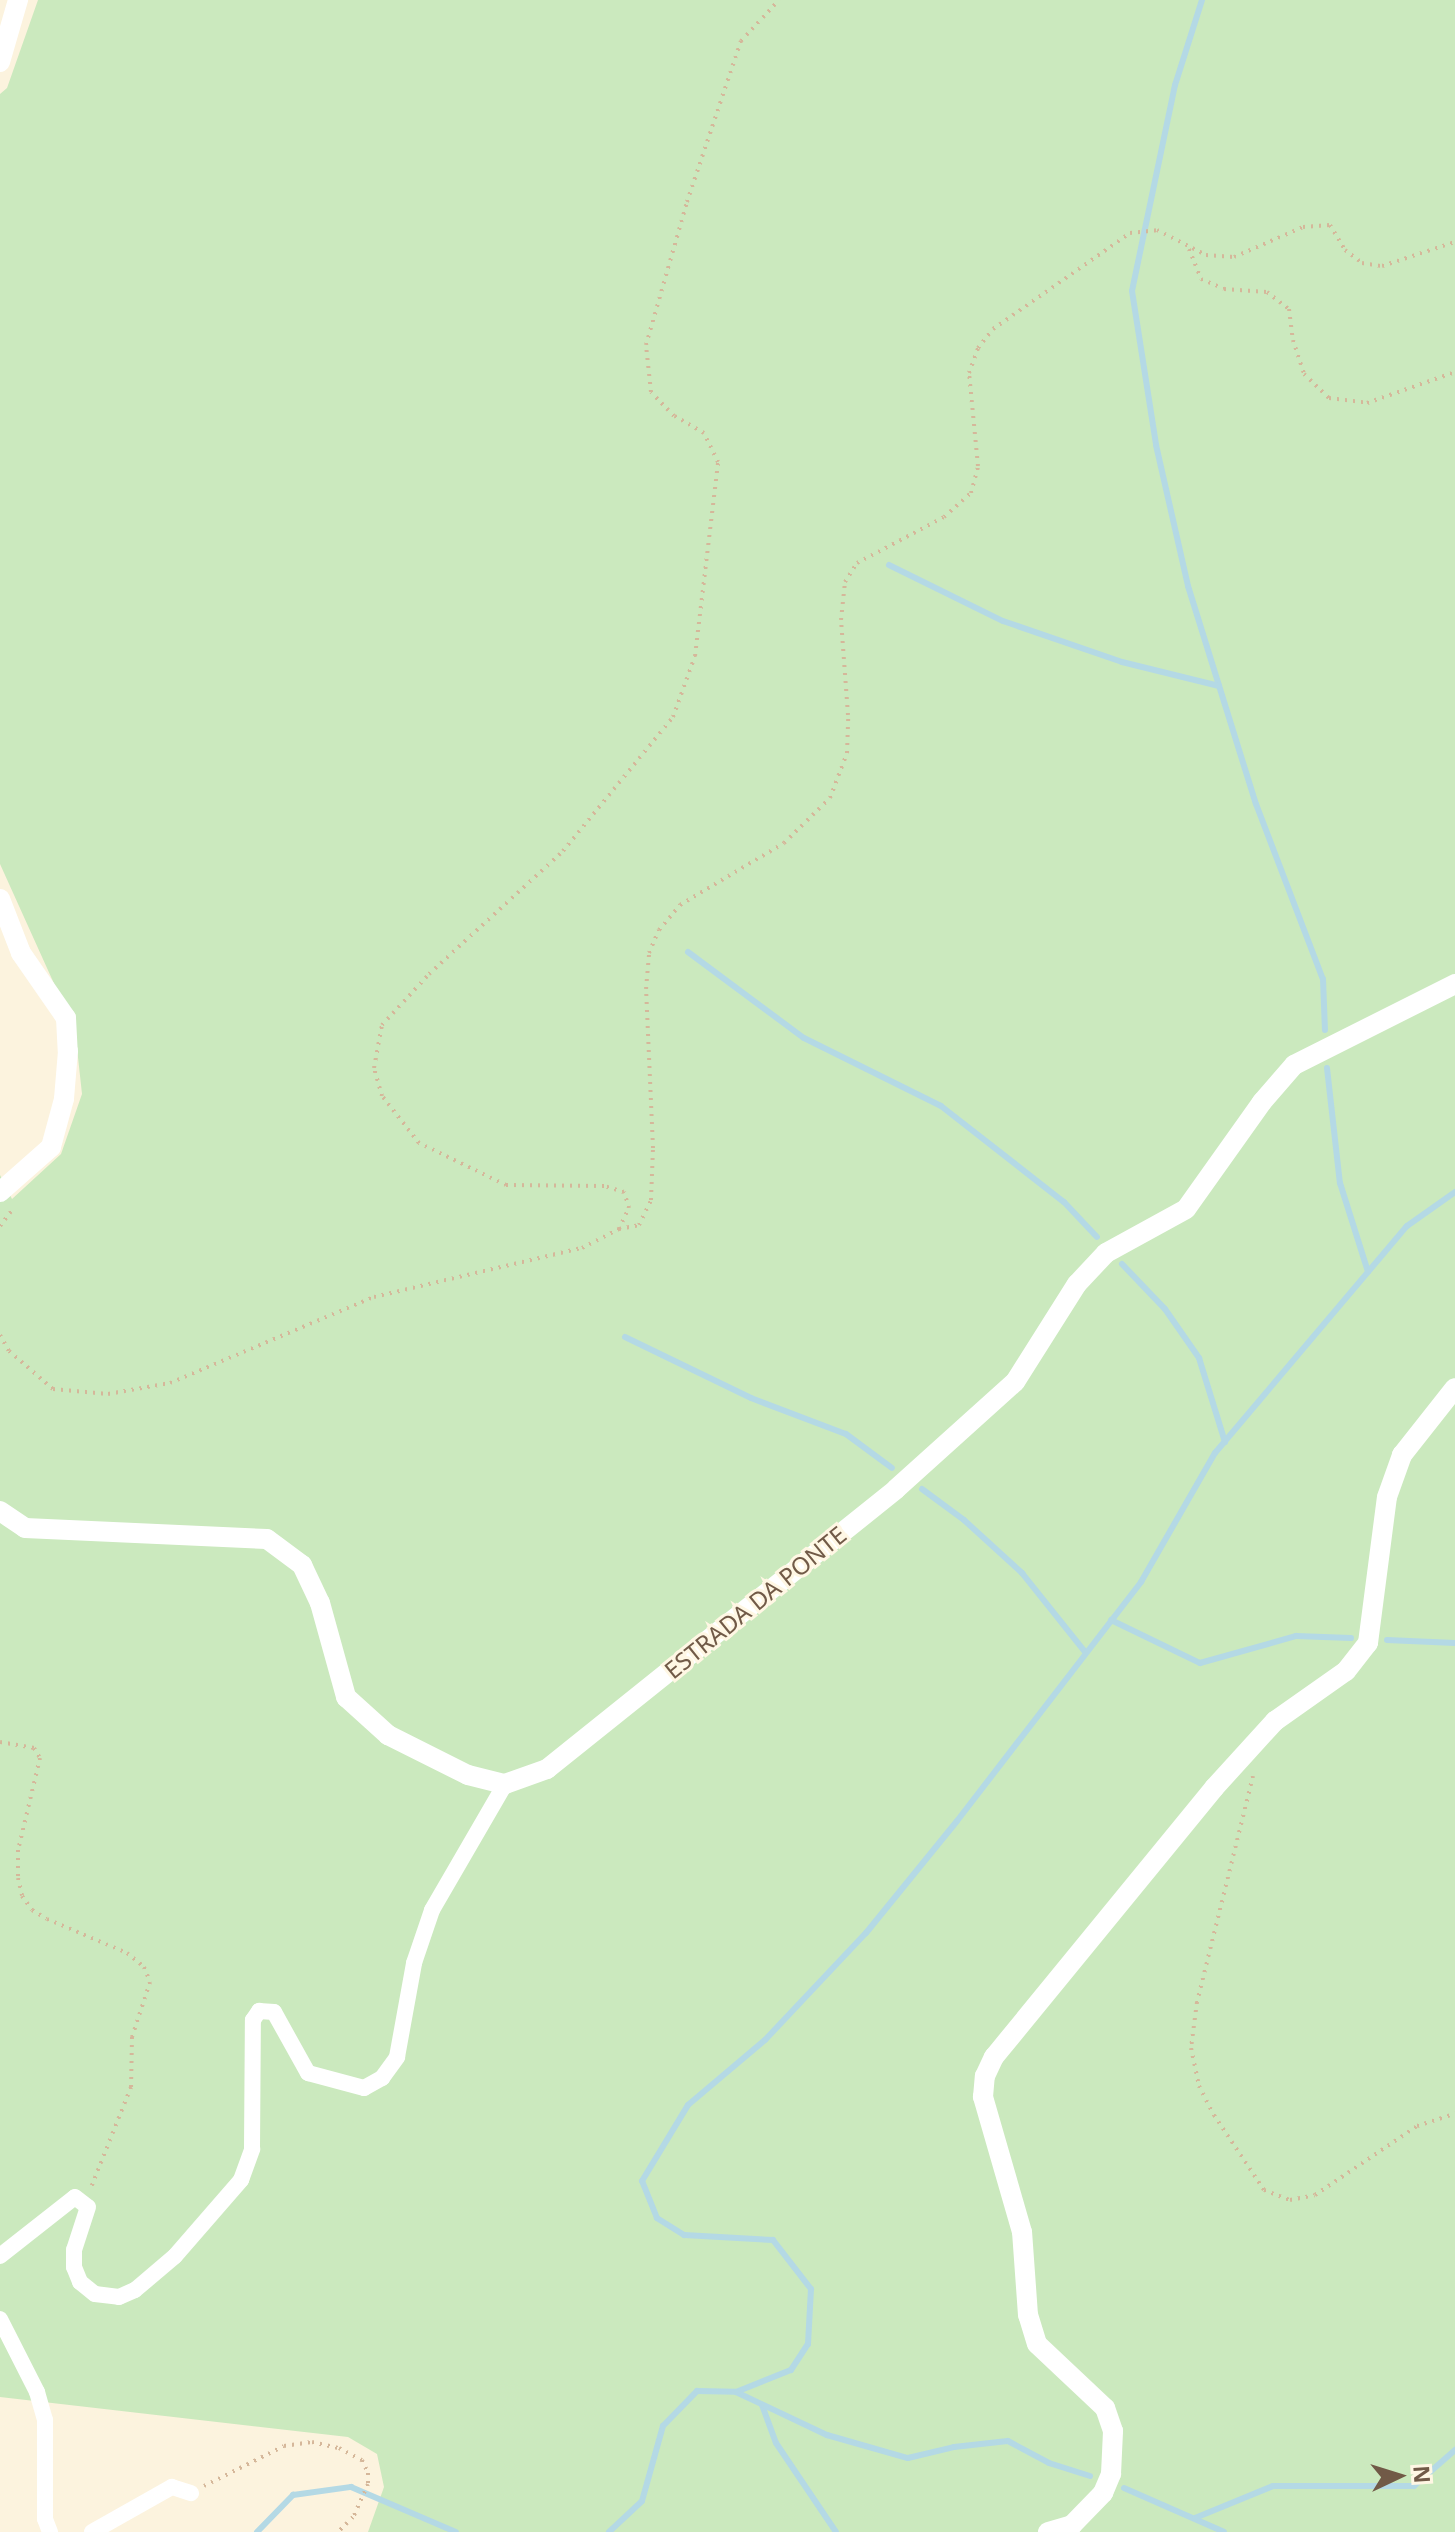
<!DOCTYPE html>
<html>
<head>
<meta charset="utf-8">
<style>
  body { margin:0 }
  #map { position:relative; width:1455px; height:2532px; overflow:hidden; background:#fcf3de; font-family:"Noto Sans",sans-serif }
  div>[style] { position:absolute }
  .green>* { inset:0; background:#cbe9be }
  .stream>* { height:6px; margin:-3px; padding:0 3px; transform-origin:3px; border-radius:3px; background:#b4d9e5 }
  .path>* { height:4px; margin-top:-2px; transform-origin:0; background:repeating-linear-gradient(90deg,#d5b79a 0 2px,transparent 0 8px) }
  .minor>* { height:16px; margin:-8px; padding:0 8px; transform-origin:8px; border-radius:8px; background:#fff }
  .tertiary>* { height:20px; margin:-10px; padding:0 10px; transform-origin:10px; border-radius:10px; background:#fff }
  span { translate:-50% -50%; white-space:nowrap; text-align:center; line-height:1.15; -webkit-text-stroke:6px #fff7e4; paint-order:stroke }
  .street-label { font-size:24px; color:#715a47 }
  .north { position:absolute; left:1359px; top:2436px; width:80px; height:80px; -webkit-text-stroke:6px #fff7e4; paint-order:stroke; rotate:86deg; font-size:22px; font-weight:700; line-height:32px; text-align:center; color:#715a47 }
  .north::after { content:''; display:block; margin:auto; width:28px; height:36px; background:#715a47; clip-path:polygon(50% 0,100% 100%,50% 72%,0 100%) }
</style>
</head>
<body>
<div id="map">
  <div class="green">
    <i style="clip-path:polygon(38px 0,1455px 0,1455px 2532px,368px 2532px,384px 2487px,377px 2454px,348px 2437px,0 2397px,0 1175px,12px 1199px,61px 1154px,82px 1094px,75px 1030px,0 864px,0 94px,7px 88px)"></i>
  </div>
  <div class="stream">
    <i style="left:1202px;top:0;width:89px;rotate:107.6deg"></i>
    <i style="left:1175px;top:85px;width:210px;rotate:101.8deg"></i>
    <i style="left:1132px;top:291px;width:156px;rotate:81.1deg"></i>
    <i style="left:1156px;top:445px;width:145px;rotate:77.2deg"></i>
    <i style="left:1188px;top:586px;width:228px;rotate:72.7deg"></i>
    <i style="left:1256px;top:804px;width:187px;rotate:69.1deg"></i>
    <i style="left:1323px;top:979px;width:51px;rotate:87.8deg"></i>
    <i style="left:889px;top:565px;width:127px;rotate:26.2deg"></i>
    <i style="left:1003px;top:621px;width:126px;rotate:19deg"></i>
    <i style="left:1122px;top:662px;width:100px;rotate:13.9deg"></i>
    <i style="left:688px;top:952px;width:144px;rotate:36.6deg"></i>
    <i style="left:804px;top:1038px;width:153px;rotate:26.4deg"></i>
    <i style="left:941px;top:1106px;width:156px;rotate:38deg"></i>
    <i style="left:1064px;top:1202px;width:48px;rotate:46.7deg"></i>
    <i style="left:1327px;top:1068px;width:116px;rotate:83.6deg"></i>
    <i style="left:1340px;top:1183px;width:93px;rotate:72.5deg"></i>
    <i style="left:1122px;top:1264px;width:62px;rotate:46.3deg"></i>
    <i style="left:1165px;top:1309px;width:60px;rotate:55.2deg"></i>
    <i style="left:1199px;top:1358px;width:88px;rotate:72.8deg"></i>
    <i style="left:625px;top:1337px;width:140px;rotate:25.8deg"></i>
    <i style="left:751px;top:1398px;width:102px;rotate:20.8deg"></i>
    <i style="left:846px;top:1434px;width:57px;rotate:36.5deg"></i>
    <i style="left:922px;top:1489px;width:52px;rotate:36.4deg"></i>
    <i style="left:964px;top:1520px;width:79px;rotate:42.4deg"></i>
    <i style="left:1022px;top:1573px;width:101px;rotate:51.4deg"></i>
    <i style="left:1111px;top:1620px;width:99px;rotate:25.8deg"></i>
    <i style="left:1200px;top:1663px;width:100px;rotate:-15.7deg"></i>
    <i style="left:1296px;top:1636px;width:55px;rotate:2.1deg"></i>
    <i style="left:1387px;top:1640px;width:68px;rotate:2.5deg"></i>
    <i style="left:736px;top:2392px;width:59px;rotate:-21.8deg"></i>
    <i style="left:791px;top:2370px;width:31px;rotate:-57deg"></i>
    <i style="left:808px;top:2344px;width:55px;rotate:-86.9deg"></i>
    <i style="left:811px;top:2289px;width:62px;rotate:-127.8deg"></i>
    <i style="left:773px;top:2240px;width:89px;rotate:-176.8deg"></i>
    <i style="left:684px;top:2235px;width:32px;rotate:-148deg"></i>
    <i style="left:657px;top:2218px;width:40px;rotate:-112deg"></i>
    <i style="left:642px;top:2181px;width:89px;rotate:-58.8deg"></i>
    <i style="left:688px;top:2105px;width:101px;rotate:-40.2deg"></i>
    <i style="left:765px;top:2040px;width:147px;rotate:-46.7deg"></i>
    <i style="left:866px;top:1933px;width:144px;rotate:-50.9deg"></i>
    <i style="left:957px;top:1821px;width:302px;rotate:-52.4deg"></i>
    <i style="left:1141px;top:1582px;width:149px;rotate:-60.2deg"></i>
    <i style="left:1215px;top:1453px;width:297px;rotate:-49.8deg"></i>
    <i style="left:1407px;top:1226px;width:59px;rotate:-35.3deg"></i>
    <i style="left:762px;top:2405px;width:40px;rotate:69.8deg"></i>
    <i style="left:776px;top:2443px;width:107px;rotate:56deg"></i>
    <i style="left:1124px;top:2488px;width:109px;rotate:23.7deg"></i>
    <i style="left:1195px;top:2518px;width:84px;rotate:-22.3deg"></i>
    <i style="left:1273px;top:2486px;width:141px"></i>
    <i style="left:1414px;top:2486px;width:55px;rotate:-41.3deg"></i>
    <i style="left:257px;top:2532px;width:52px;rotate:-45.8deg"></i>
    <i style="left:293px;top:2495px;width:59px;rotate:-7.9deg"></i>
    <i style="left:351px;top:2487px;width:114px;rotate:23.2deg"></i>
    <i style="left:609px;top:2532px;width:45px;rotate:-43.2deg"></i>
    <i style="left:642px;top:2501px;width:78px;rotate:-74.4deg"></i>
    <i style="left:663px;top:2426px;width:49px;rotate:-45.8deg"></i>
    <i style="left:697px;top:2391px;width:39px;rotate:1deg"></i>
    <i style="left:736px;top:2392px;width:101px;rotate:25.3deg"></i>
    <i style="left:827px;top:2435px;width:84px;rotate:15.9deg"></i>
    <i style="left:908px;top:2458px;width:47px;rotate:-13.4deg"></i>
    <i style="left:954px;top:2447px;width:54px;rotate:-6.3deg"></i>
    <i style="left:1008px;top:2441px;width:47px;rotate:28.2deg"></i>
    <i style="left:1049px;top:2463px;width:43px;rotate:17.6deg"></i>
  </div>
  <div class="path">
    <i style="left:1189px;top:249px;width:32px;rotate:68deg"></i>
    <i style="left:1201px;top:279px;width:25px;rotate:23deg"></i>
    <i style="left:1224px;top:289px;width:43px;rotate:4deg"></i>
    <i style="left:1267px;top:292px;width:28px;rotate:38deg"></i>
    <i style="left:1289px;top:309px;width:31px;rotate:83deg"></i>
    <i style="left:1293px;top:340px;width:36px;rotate:72deg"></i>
    <i style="left:1304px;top:374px;width:35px;rotate:44deg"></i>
    <i style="left:1329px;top:398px;width:38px;rotate:7deg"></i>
    <i style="left:1367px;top:403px;width:93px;rotate:-19.4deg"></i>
    <i style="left:0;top:1226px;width:21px;rotate:-53deg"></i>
    <i style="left:619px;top:1229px;width:20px;rotate:-11deg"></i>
    <i style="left:639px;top:1225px;width:28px;rotate:-64deg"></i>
    <i style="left:651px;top:1200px;width:52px;rotate:-87.8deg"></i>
    <i style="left:653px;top:1148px;width:159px;rotate:-92.5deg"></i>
    <i style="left:646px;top:989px;width:36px;rotate:-85deg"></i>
    <i style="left:649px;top:953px;width:25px;rotate:-67deg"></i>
    <i style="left:659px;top:930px;width:33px;rotate:-50deg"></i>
    <i style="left:680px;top:905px;width:121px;rotate:-30.8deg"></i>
    <i style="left:784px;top:843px;width:64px;rotate:-44.4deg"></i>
    <i style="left:830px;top:798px;width:48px;rotate:-69.3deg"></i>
    <i style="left:847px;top:753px;width:38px;rotate:-88deg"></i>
    <i style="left:848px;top:715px;width:95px;rotate:-94.2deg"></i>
    <i style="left:841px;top:620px;width:38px;rotate:-84deg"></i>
    <i style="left:845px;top:582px;width:22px;rotate:-58deg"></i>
    <i style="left:857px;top:563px;width:98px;rotate:-27.9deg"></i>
    <i style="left:944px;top:517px;width:36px;rotate:-42deg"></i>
    <i style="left:971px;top:493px;width:28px;rotate:-75deg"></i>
    <i style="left:978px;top:466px;width:93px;rotate:-95.5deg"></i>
    <i style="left:969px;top:373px;width:27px;rotate:-70deg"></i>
    <i style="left:978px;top:348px;width:24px;rotate:-52deg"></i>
    <i style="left:993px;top:329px;width:167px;rotate:-35deg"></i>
    <i style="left:1130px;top:233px;width:27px;rotate:-6deg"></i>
    <i style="left:1157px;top:230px;width:55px;rotate:27deg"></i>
    <i style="left:1206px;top:255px;width:28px;rotate:4deg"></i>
    <i style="left:1234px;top:257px;width:75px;rotate:-23.5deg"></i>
    <i style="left:1303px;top:227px;width:27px;rotate:-4deg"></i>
    <i style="left:1330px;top:225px;width:29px;rotate:59deg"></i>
    <i style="left:1345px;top:250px;width:21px;rotate:37deg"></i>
    <i style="left:1362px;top:263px;width:20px;rotate:9deg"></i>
    <i style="left:1382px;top:266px;width:77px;rotate:-18.2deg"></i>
    <i style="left:0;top:1335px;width:18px;rotate:61deg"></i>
    <i style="left:9px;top:1351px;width:58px;rotate:40.8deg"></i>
    <i style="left:53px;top:1389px;width:55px;rotate:5.2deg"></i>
    <i style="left:108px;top:1394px;width:63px;rotate:-10.1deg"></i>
    <i style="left:170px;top:1383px;width:221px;rotate:-22.9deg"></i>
    <i style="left:374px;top:1297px;width:214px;rotate:-13.3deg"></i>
    <i style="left:582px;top:1248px;width:42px;rotate:-27.2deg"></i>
    <i style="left:619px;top:1229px;width:23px;rotate:-65deg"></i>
    <i style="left:629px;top:1208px;width:17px;rotate:-107deg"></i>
    <i style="left:624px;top:1192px;width:21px;rotate:-163deg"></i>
    <i style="left:604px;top:1186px;width:98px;rotate:-179.4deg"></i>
    <i style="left:506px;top:1185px;width:97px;rotate:-154.2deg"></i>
    <i style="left:419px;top:1143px;width:60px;rotate:-128.2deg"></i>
    <i style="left:382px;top:1096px;width:29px;rotate:-106deg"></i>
    <i style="left:374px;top:1068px;width:44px;rotate:-79.5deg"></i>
    <i style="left:382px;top:1025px;width:69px;rotate:-47.3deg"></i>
    <i style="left:429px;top:974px;width:182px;rotate:-42.5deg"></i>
    <i style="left:563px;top:851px;width:173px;rotate:-50.6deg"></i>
    <i style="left:673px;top:717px;width:65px;rotate:-70.2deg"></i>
    <i style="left:695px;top:656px;width:195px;rotate:-83.2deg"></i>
    <i style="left:718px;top:462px;width:32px;rotate:-116deg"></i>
    <i style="left:704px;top:433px;width:34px;rotate:-150deg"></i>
    <i style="left:674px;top:416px;width:33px;rotate:-134deg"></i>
    <i style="left:651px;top:392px;width:47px;rotate:-96.1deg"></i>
    <i style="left:646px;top:345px;width:149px;rotate:-74deg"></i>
    <i style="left:687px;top:202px;width:170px;rotate:-71.5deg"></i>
    <i style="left:741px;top:41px;width:56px;rotate:-47.2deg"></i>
    <i style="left:0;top:1742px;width:35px;rotate:10deg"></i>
    <i style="left:34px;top:1748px;width:12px;rotate:59deg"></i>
    <i style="left:40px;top:1758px;width:95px;rotate:103.4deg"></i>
    <i style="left:18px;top:1850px;width:28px;rotate:90deg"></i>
    <i style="left:18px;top:1878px;width:18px;rotate:77deg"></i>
    <i style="left:22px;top:1896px;width:17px;rotate:54deg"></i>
    <i style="left:32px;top:1910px;width:17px;rotate:31deg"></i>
    <i style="left:47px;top:1919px;width:87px;rotate:23deg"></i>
    <i style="left:127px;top:1953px;width:22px;rotate:39deg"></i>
    <i style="left:144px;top:1967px;width:16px;rotate:68deg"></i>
    <i style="left:150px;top:1982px;width:58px;rotate:108.1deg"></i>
    <i style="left:132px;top:2037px;width:50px;rotate:91.1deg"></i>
    <i style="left:131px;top:2087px;width:111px;rotate:111.7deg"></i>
    <i style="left:1253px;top:1776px;width:233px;rotate:103.9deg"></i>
    <i style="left:1197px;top:2002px;width:46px;rotate:97.4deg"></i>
    <i style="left:1191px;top:2048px;width:39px;rotate:78deg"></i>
    <i style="left:1199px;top:2086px;width:33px;rotate:63deg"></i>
    <i style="left:1214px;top:2115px;width:90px;rotate:56.3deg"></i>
    <i style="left:1264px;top:2190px;width:28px;rotate:21deg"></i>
    <i style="left:1290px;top:2200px;width:25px;rotate:-11deg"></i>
    <i style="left:1315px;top:2195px;width:123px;rotate:-34.1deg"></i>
    <i style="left:1417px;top:2126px;width:40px;rotate:-18deg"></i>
    <i style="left:204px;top:2486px;width:89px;rotate:-26.6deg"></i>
    <i style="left:284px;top:2446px;width:28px;rotate:-8deg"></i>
    <i style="left:312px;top:2442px;width:28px;rotate:13deg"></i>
    <i style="left:339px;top:2448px;width:26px;rotate:28deg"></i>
    <i style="left:362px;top:2460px;width:14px;rotate:65deg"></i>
    <i style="left:368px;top:2473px;width:11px;rotate:90deg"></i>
    <i style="left:368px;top:2484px;width:36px;rotate:114deg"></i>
    <i style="left:353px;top:2517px;width:21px;rotate:135deg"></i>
  </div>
  <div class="minor">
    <i style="left:0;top:2256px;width:95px;rotate:-38.2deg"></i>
    <i style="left:75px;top:2197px;width:16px;rotate:38deg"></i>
    <i style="left:88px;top:2207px;width:45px;rotate:108deg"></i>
    <i style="left:74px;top:2250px;width:17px;rotate:90deg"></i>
    <i style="left:74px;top:2267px;width:16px;rotate:68deg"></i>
    <i style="left:80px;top:2282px;width:19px;rotate:39deg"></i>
    <i style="left:95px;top:2294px;width:24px;rotate:7deg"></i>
    <i style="left:119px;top:2297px;width:17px;rotate:-24deg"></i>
    <i style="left:135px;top:2290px;width:52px;rotate:-40.4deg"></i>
    <i style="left:175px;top:2256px;width:101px;rotate:-49deg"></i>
    <i style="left:241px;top:2180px;width:33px;rotate:-70deg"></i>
    <i style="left:252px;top:2149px;width:129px;rotate:-89.6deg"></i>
    <i style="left:253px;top:2020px;width:11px;rotate:-56deg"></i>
    <i style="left:259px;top:2011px;width:15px;rotate:4deg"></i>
    <i style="left:274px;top:2012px;width:70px;rotate:60.9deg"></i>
    <i style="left:308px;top:2073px;width:58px;rotate:15deg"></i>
    <i style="left:364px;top:2088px;width:21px;rotate:-29deg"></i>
    <i style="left:382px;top:2078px;width:26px;rotate:-54deg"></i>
    <i style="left:397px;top:2057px;width:96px;rotate:-79.7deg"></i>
    <i style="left:414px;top:1963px;width:56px;rotate:-71.2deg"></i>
    <i style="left:432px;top:1910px;width:146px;rotate:-59.9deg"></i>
    <i style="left:0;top:2319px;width:82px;rotate:63.1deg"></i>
    <i style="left:37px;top:2392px;width:29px;rotate:74deg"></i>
    <i style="left:45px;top:2420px;width:99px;rotate:90deg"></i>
    <i style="left:45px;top:2519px;width:14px;rotate:69deg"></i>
    <i style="left:92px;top:2532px;width:92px;rotate:-29.4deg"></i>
    <i style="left:172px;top:2487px;width:20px;rotate:18deg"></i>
  </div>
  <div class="tertiary">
    <i style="left:0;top:62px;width:65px;rotate:-73.8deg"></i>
    <i style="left:0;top:899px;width:58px;rotate:68.7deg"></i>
    <i style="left:21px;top:953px;width:79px;rotate:55.3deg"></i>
    <i style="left:66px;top:1018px;width:33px;rotate:87deg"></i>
    <i style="left:68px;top:1051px;width:48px;rotate:94.8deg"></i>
    <i style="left:64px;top:1099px;width:50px;rotate:105.2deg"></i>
    <i style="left:51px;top:1147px;width:68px;rotate:138.6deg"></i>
    <i style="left:0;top:1511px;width:30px;rotate:34deg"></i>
    <i style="left:25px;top:1528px;width:242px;rotate:2.6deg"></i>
    <i style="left:267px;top:1539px;width:44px;rotate:36.6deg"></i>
    <i style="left:302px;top:1565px;width:42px;rotate:64.7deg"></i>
    <i style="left:320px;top:1603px;width:98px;rotate:74.5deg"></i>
    <i style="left:346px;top:1697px;width:57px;rotate:42.1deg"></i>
    <i style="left:388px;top:1735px;width:89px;rotate:26.6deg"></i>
    <i style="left:468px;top:1775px;width:38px;rotate:14deg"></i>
    <i style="left:505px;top:1784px;width:45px;rotate:-19.7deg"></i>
    <i style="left:547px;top:1769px;width:447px;rotate:-38.7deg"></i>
    <i style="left:896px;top:1489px;width:160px;rotate:-42deg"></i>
    <i style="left:1015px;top:1382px;width:116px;rotate:-57.7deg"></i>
    <i style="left:1077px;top:1284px;width:42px;rotate:-46.9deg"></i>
    <i style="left:1106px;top:1253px;width:91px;rotate:-28.8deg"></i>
    <i style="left:1186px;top:1209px;width:131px;rotate:-54.6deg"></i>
    <i style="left:1262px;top:1102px;width:49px;rotate:-49.1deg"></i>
    <i style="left:1294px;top:1065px;width:180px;rotate:-26.7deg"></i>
    <i style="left:1048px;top:2532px;width:25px;rotate:-16deg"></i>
    <i style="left:1072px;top:2525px;width:45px;rotate:-45.9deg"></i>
    <i style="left:1103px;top:2493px;width:21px;rotate:-67deg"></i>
    <i style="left:1111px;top:2474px;width:43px;rotate:-87.3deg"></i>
    <i style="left:1113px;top:2431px;width:24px;rotate:-109deg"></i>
    <i style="left:1105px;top:2408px;width:93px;rotate:-136.7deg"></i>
    <i style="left:1037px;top:2344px;width:30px;rotate:-107deg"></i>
    <i style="left:1028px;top:2315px;width:83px;rotate:-94.1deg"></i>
    <i style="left:1022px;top:2232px;width:141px;rotate:-106.1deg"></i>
    <i style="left:983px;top:2097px;width:21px;rotate:-85deg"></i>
    <i style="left:985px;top:2076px;width:21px;rotate:-65deg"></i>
    <i style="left:994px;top:2057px;width:348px;rotate:-50.7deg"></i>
    <i style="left:1214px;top:1788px;width:91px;rotate:-47.7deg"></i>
    <i style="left:1275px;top:1721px;width:87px;rotate:-35.2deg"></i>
    <i style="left:1346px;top:1671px;width:36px;rotate:-52deg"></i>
    <i style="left:1368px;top:1643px;width:147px;rotate:-82.6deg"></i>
    <i style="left:1387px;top:1497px;width:45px;rotate:-70.3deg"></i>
    <i style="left:1402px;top:1455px;width:85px;rotate:-51.7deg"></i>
  </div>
  <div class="street-label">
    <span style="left:755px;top:1602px;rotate:-39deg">ESTRADA DA PONTE</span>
  </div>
  <div class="north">N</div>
</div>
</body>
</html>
